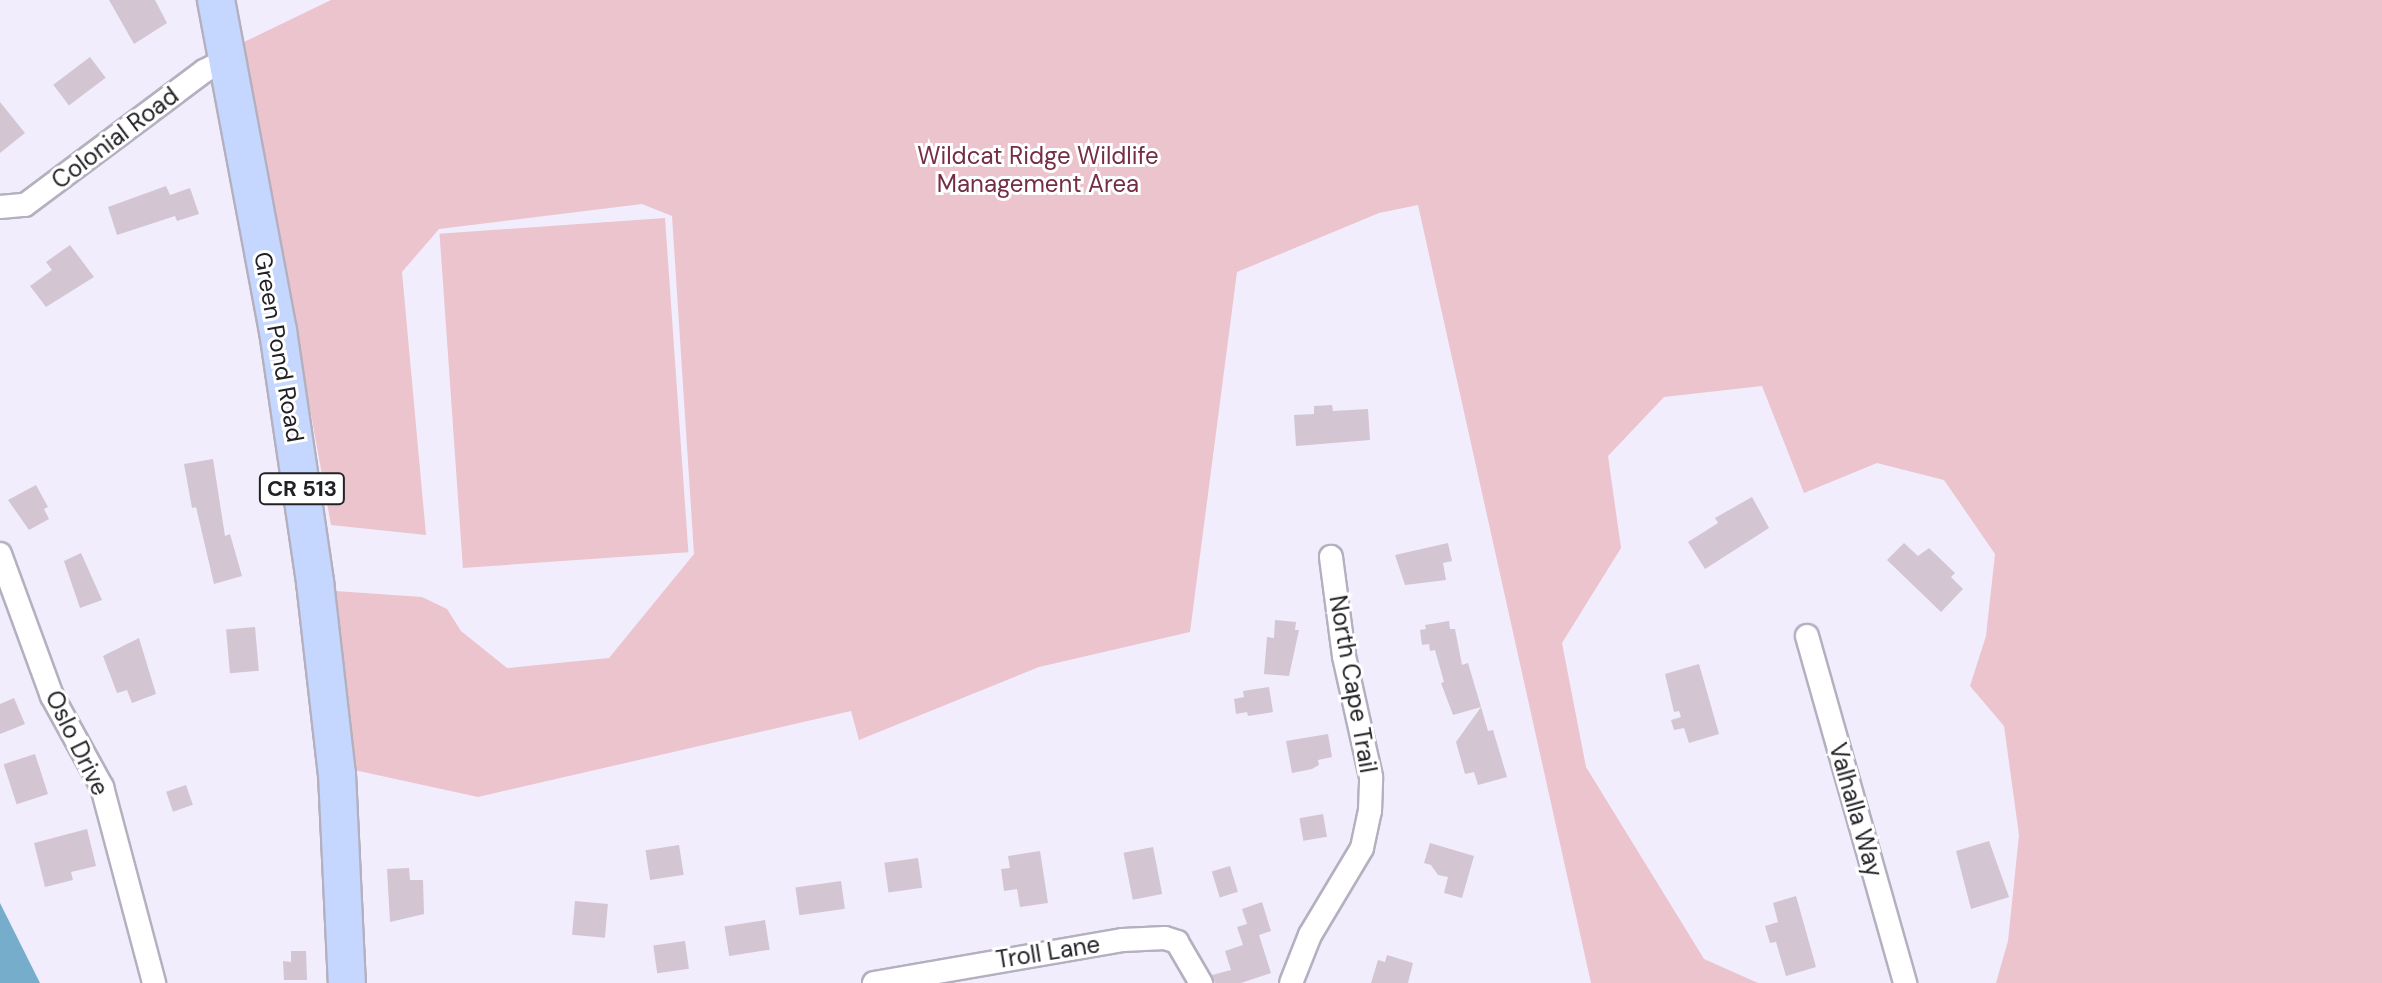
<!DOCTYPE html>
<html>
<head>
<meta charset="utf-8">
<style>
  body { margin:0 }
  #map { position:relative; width:2382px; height:983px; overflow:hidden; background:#f1edfd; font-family:"DM Sans",sans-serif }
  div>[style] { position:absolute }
  .green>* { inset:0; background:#ebc4cd; transform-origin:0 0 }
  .water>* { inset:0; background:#76adcb }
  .building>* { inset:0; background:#d3c5d1; transform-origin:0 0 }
  .roads { filter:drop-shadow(2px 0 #b4b0bf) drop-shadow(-2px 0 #b4b0bf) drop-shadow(0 2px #b4b0bf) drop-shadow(0 -2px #b4b0bf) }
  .minor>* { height:22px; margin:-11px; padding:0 11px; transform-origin:11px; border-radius:11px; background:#fff }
  .primary>* { height:36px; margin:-18px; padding:0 18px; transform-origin:18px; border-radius:18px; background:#c5d7fe }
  span { translate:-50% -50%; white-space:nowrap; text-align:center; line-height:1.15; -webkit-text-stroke:6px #fff; paint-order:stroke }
  .shield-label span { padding:2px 6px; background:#fff; border:2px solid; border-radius:6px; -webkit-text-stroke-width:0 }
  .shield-label { font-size:22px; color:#222126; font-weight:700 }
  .street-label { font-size:24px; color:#222126 }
  .park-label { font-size:24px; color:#742d45 }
</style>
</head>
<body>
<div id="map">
  <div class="green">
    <i style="clip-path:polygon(331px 0,2382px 0,2382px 983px,1996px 983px,2008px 941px,2019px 835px,2004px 726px,1970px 686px,1986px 636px,1995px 554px,1944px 480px,1877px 463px,1804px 493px,1762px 386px,1664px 397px,1608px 456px,1621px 548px,1562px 643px,1586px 767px,1704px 959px,1758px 983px,1591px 983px,1418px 205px,1379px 213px,1237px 272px,1190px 632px,1039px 667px,859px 740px,851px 711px,478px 797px,345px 768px,335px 591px,422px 597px,447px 609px,461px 631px,507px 668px,609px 658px,694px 554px,672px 216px,642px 204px,439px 229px,402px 272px,426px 535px,331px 525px,244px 42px)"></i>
    <i style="left:665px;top:218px;width:335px;height:226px;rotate:86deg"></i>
  </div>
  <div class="water">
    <i style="clip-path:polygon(0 903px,40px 983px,0 983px)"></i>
  </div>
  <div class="building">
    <i style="clip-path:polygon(109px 0,155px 0,167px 23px,134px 44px)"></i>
    <i style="left:90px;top:57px;width:26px;height:46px;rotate:53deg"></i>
    <i style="clip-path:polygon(0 102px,25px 133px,0 153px)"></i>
    <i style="clip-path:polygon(166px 186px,170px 195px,190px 188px,199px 214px,177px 221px,175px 216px,117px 235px,108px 207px)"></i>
    <i style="clip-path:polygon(70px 245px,94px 277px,46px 307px,30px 286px,52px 270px,46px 262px)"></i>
    <i style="clip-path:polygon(1332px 405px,1333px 411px,1368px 409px,1370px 440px,1296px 446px,1294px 415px,1314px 414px,1314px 406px)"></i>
    <i style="clip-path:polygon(213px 459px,225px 536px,230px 534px,242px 576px,214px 584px,196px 507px,192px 508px,184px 464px)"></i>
    <i style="clip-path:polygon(36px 485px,48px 507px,44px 509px,49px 519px,29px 530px,8px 500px)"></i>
    <i style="clip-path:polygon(1752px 497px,1769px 528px,1705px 569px,1688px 542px,1718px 523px,1715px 518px)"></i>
    <i style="clip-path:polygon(1448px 543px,1452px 561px,1443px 563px,1446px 580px,1405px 585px,1395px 555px)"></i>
    <i style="clip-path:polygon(1904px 543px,1918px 556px,1929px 548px,1955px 573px,1951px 577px,1963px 589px,1941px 612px,1887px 560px)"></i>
    <i style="clip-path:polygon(81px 553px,102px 600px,80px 608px,64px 561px)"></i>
    <i style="clip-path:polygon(1275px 620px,1296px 622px,1295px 630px,1299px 630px,1289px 676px,1264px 674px,1267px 637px,1274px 638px)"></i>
    <i style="clip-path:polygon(1449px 621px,1450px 629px,1455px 629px,1462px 665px,1468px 663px,1481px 707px,1453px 715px,1441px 683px,1444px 682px,1435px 650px,1430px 651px,1429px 644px,1422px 645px,1420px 630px,1426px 629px,1425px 625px)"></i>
    <i style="left:255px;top:627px;width:44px;height:29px;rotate:85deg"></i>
    <i style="clip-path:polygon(139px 638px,156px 694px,132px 703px,127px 690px,117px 693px,103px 656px)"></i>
    <i style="clip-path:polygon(1699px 664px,1719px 734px,1689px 743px,1684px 728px,1674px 730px,1671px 720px,1681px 717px,1679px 711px,1674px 712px,1665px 674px)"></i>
    <i style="clip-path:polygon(1269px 687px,1273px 712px,1248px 716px,1247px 712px,1236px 714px,1234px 699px,1244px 697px,1243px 691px)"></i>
    <i style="clip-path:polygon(14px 698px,25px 724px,0 734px,0 704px)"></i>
    <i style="clip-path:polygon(1481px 707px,1488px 731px,1493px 730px,1507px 777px,1478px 785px,1474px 772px,1465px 774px,1456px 742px)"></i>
    <i style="clip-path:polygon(1328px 734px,1332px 757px,1318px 760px,1319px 765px,1312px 769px,1292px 773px,1286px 741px)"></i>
    <i style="left:35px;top:754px;width:42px;height:33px;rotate:72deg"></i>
    <i style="left:186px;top:785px;width:21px;height:21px;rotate:71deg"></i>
    <i style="left:1323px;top:814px;width:23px;height:24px;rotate:80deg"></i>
    <i style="clip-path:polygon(87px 829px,96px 866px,71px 872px,73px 880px,45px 887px,34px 843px)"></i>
    <i style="clip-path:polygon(1989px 841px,2009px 897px,1971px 909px,1956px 851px)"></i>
    <i style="clip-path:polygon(1430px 843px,1474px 856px,1462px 898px,1444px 893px,1448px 877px,1438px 875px,1431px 865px,1424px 863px)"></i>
    <i style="left:679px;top:845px;width:30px;height:34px;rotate:81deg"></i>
    <i style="left:1153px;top:847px;width:48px;height:30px;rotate:79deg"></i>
    <i style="clip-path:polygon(1040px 851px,1048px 903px,1020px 907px,1017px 889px,1004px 891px,1001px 869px,1010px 868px,1008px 856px)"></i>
    <i style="left:918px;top:858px;width:30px;height:34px;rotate:82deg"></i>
    <i style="left:1230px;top:866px;width:27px;height:19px;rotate:73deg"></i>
    <i style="clip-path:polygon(409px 868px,410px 880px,423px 880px,424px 914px,390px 922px,387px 869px)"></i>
    <i style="left:841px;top:881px;width:28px;height:46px;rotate:82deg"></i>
    <i style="clip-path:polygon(1796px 896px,1816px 967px,1786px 976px,1776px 942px,1770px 943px,1765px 926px,1778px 922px,1773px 903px)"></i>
    <i style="left:575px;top:901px;width:33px;height:34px;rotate:5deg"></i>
    <i style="clip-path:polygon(1262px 902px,1271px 931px,1259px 935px,1271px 973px,1241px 983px,1215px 983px,1212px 975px,1231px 970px,1225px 951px,1243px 945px,1237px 927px,1247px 924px,1242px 909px)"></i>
    <i style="left:765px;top:920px;width:30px;height:41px;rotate:81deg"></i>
    <i style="left:685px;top:941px;width:28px;height:32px;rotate:82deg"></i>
    <i style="clip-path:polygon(291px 951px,306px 951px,307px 980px,284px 980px,283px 961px,291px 962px)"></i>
    <i style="clip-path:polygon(1387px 955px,1413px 963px,1408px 983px,1371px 983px,1378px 960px,1385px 962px)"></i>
  </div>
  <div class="roads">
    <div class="minor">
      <i style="left:0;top:207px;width:25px;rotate:-5deg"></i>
      <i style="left:25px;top:205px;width:224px;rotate:-36.8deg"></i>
      <i style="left:204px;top:71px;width:27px;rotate:-27deg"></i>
      <i style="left:0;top:554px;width:151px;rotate:69.9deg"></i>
      <i style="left:52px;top:696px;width:104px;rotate:61.2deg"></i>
      <i style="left:102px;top:787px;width:203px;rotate:75.1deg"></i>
      <i style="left:1807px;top:636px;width:361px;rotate:74.2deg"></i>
      <i style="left:874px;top:983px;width:253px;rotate:-9.8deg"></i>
      <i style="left:1123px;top:940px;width:42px;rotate:-2.7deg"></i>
      <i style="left:1165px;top:938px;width:13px;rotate:18deg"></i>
      <i style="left:1177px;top:942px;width:48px;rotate:59.7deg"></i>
      <i style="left:1291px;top:983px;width:52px;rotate:-68.4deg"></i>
      <i style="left:1310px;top:935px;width:101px;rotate:-59.1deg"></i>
      <i style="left:1362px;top:848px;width:38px;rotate:-78deg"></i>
      <i style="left:1370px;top:811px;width:34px;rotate:-88deg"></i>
      <i style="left:1371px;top:777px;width:124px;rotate:-102.6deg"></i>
      <i style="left:1344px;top:656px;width:100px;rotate:-97.5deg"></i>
    </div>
    <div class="primary">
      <i style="left:216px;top:0;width:337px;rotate:79.4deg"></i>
      <i style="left:278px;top:331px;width:254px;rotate:81.6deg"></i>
      <i style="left:315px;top:582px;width:193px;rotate:83.5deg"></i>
      <i style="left:337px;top:774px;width:209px;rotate:87.3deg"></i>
    </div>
  </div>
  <div class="shield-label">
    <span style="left:302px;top:489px">CR 513</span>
  </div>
  <div class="street-label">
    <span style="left:115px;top:138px;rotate:-37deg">Colonial Road</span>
    <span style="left:279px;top:347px;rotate:80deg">Green Pond Road</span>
    <span style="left:1353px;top:684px;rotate:80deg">North Cape Trail</span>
    <span style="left:77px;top:743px;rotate:64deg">Oslo Drive</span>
    <span style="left:1856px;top:810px;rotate:74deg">Valhalla Way</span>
    <span style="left:1048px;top:952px;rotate:-9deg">Troll Lane</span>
  </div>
  <div class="park-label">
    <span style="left:1038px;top:170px">Wildcat Ridge Wildlife<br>Management Area</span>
  </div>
</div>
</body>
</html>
